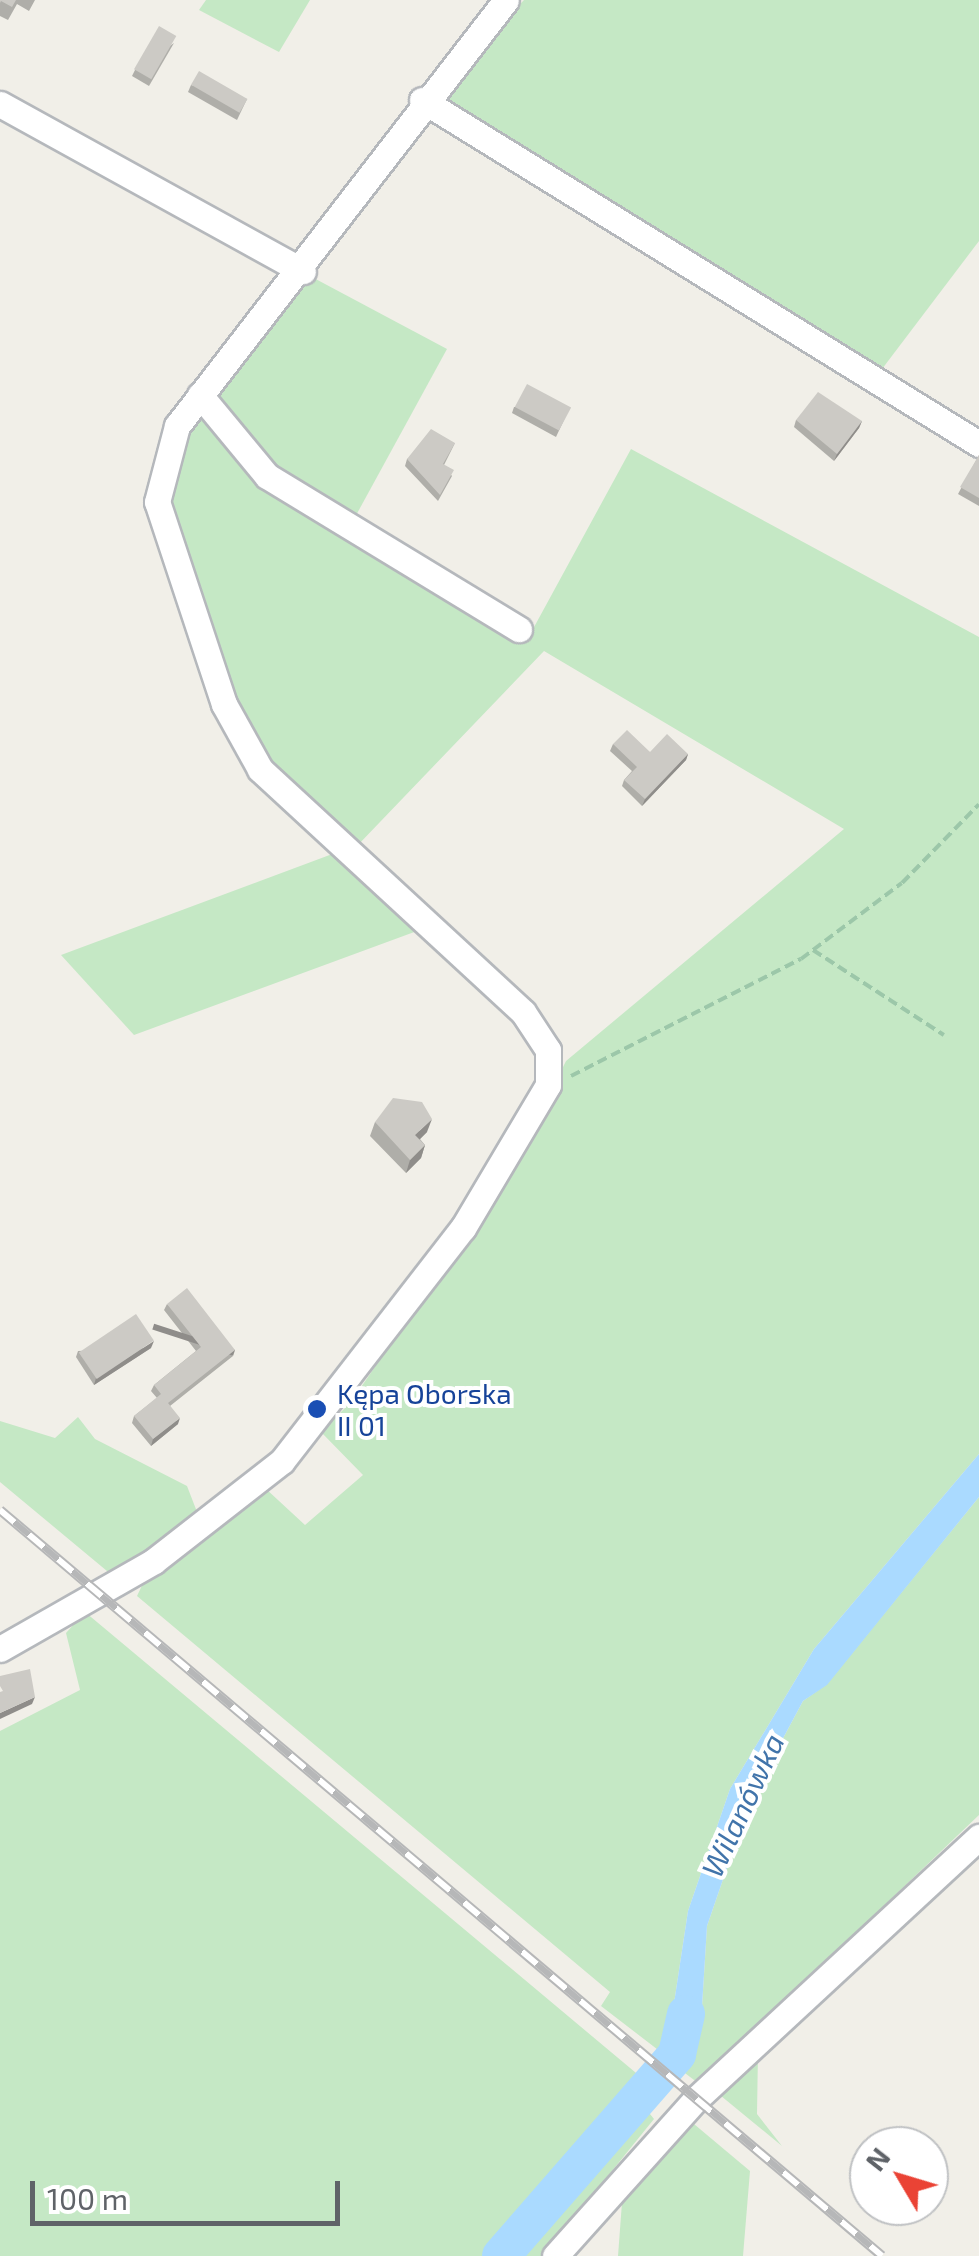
<!DOCTYPE html>
<html>
<head>
<meta charset="utf-8">
<style>
  body { margin:0 }
  #map { position:relative; width:979px; height:2256px; overflow:hidden; background:#f1efe8; font-family:"Exo 2",sans-serif }
  div>[style] { position:absolute }
  .green>* { inset:0; background:#c5e8c5 }
  .water>* { inset:0; background:#aadaff }
  .river>* { height:38px; margin:-19px; padding:0 19px; transform-origin:19px; border-radius:19px; background:#aadaff }
  .path>* { height:4px; margin-top:-2px; transform-origin:0; background:repeating-linear-gradient(90deg,#9cc7a9 0 10px,transparent 0 15px) }
  .roads { filter:drop-shadow(2px 0 #b5b8bc) drop-shadow(-2px 0 #b5b8bc) drop-shadow(0 2px #b5b8bc) drop-shadow(0 -2px #b5b8bc) }
  .minor>* { height:25px; margin:-12.5px; padding:0 12.5px; transform-origin:12.5px; border-radius:12.5px; background:#fff }
  .rail>* { height:10px; margin-top:-5px; transform-origin:0; background:repeating-linear-gradient(90deg,#fff 0 19px,#b6b7b8 0 38px); box-sizing:border-box; border-block:2px solid #b6b7b8 }
  .wall>* { inset:0; background:#afaea9 }
  .shaded-wall>* { inset:0; background:#8f8d8a; transform-origin:0 0 }
  .building>* { inset:0; background:#cccac5; transform-origin:0 0 }
  .dots>* { width:28px; height:28px; translate:-50% -50%; box-sizing:border-box; border:5px solid #fff; border-radius:50% }
  span { translate:-50% -50%; white-space:nowrap; text-align:center; line-height:1.15; -webkit-text-stroke:8px #fff; paint-order:stroke }
  .transit-label { font-size:28px; color:#164399 }
  .left { translate:0 -50%; text-align:left }
  .water-label { font-size:30px; color:#4174aa; font-style:italic }
  .north { position:absolute; left:849px; top:2126px; width:100px; height:100px; box-sizing:border-box; background:#fff; border:2px solid #bfc1c3; border-radius:50%; rotate:308deg; font-size:28px; font-weight:700; line-height:40px; text-align:center; color:#5f6368 }
  .north::after { content:''; display:block; margin:auto; width:35px; height:45px; background:#ea4335; clip-path:polygon(50% 0,100% 100%,50% 72%,0 100%) }
  .scale { position:absolute; left:30px; top:2181px; width:310px; height:45px; box-sizing:border-box; border:5px solid #5f6368; border-top:0; padding-left:12px; font-size:30px; line-height:35px; white-space:nowrap; color:#5f6368; -webkit-text-stroke:8px #fff; paint-order:stroke }
</style>
</head>
<body>
<div id="map">
  <div class="green">
    <i style="clip-path:polygon(206px 0,310px 0,279px 52px,199px 10px)"></i>
    <i style="clip-path:polygon(524px 0,979px 0,979px 241px,879px 373px,442px 107px,445px 85px)"></i>
    <i style="clip-path:polygon(310px 276px,447px 349px,354px 519px,274px 469px,215px 405px,215px 392px)"></i>
    <i style="clip-path:polygon(202px 410px,265px 481px,527px 640px,631px 449px,979px 637px,979px 1454px,814px 1649px,730px 1789px,688px 1911px,666px 2056px,601px 2006px,610px 1992px,137px 1596px,148px 1573px,265px 1488px,305px 1525px,363px 1475px,321px 1432px,351px 1402px,521px 1152px,566px 1061px,844px 829px,544px 651px,357px 846px,258px 750px,211px 667px,169px 489px,184px 430px)"></i>
    <i style="clip-path:polygon(335px 853px,417px 931px,134px 1035px,61px 955px)"></i>
    <i style="clip-path:polygon(78px 1417px,95px 1439px,187px 1486px,199px 1517px,113px 1576px,0 1482px,0 1421px,55px 1438px)"></i>
    <i style="clip-path:polygon(979px 1497px,979px 1815px,698px 2083px,677px 2067px,701px 2023px,707px 1926px,751px 1798px,803px 1701px,827px 1684px)"></i>
    <i style="clip-path:polygon(85px 1612px,654px 2088px,642px 2104px,654px 2119px,543px 2256px,0 2256px,0 1731px,80px 1690px,66px 1633px)"></i>
    <i style="clip-path:polygon(758px 2052px,757px 2114px,782px 2146px,715px 2091px)"></i>
    <i style="clip-path:polygon(688px 2119px,750px 2171px,743px 2256px,618px 2256px,623px 2189px)"></i>
  </div>
  <div class="water">
    <i style="clip-path:polygon(979px 1454px,979px 1497px,827px 1685px,803px 1701px,751px 1798px,707px 1926px,701px 2023px,677px 2067px,666px 2056px,688px 1911px,730px 1789px,814px 1649px)"></i>
  </div>
  <div class="river">
    <i style="left:501px;top:2256px;width:268px;rotate:-48.9deg"></i>
    <i style="left:677px;top:2054px;width:41px;rotate:-77.3deg"></i>
  </div>
  <div class="path">
    <i style="left:813px;top:950px;width:156px;rotate:33deg"></i>
    <i style="left:571px;top:1076px;width:258px;rotate:-27deg"></i>
    <i style="left:801px;top:959px;width:126px;rotate:-37deg"></i>
    <i style="left:902px;top:883px;width:110px;rotate:-45.7deg"></i>
  </div>
  <div class="roads">
    <div class="minor">
      <i style="left:422px;top:100px;width:655px;rotate:31.7deg"></i>
      <i style="left:0;top:104px;width:346px;rotate:28.9deg"></i>
      <i style="left:200px;top:395px;width:105px;rotate:50.4deg"></i>
      <i style="left:267px;top:476px;width:295px;rotate:31.3deg"></i>
      <i style="left:0;top:1649px;width:177px;rotate:-29.7deg"></i>
      <i style="left:154px;top:1561px;width:162px;rotate:-38deg"></i>
      <i style="left:282px;top:1461px;width:295px;rotate:-52.2deg"></i>
      <i style="left:463px;top:1228px;width:166px;rotate:-59.3deg"></i>
      <i style="left:548px;top:1085px;width:35px;rotate:-90deg"></i>
      <i style="left:548px;top:1050px;width:45px;rotate:-123.3deg"></i>
      <i style="left:523px;top:1012px;width:358px;rotate:-137.3deg"></i>
      <i style="left:260px;top:769px;width:74px;rotate:-119deg"></i>
      <i style="left:224px;top:704px;width:213px;rotate:-108.3deg"></i>
      <i style="left:157px;top:502px;width:79px;rotate:-75.3deg"></i>
      <i style="left:177px;top:426px;width:538px;rotate:-52.32deg"></i>
      <i style="left:555px;top:2256px;width:211px;rotate:-48.1deg"></i>
      <i style="left:696px;top:2099px;width:386px;rotate:-42.8deg"></i>
    </div>
  </div>
  <div class="rail">
    <i style="left:0;top:1510px;width:1155px;rotate:40.22deg"></i>
  </div>
  <div class="wall">
    <i style="clip-path:polygon(0 0,35px 0,29px 11px,17px 4px,8px 20px,0 16px)"></i>
    <i style="clip-path:polygon(174px 43px,149px 86px,132px 76px,135px 70px)"></i>
    <i style="clip-path:polygon(191px 85px,247px 99px,237px 120px,188px 92px)"></i>
    <i style="clip-path:polygon(514px 407px,570px 407px,556px 437px,512px 413px)"></i>
    <i style="clip-path:polygon(796px 420px,862px 421px,859px 428px,834px 461px,794px 427px)"></i>
    <i style="clip-path:polygon(455px 443px,444px 465px,452px 476px,438px 501px,405px 466px,407px 459px)"></i>
    <i style="clip-path:polygon(979px 455px,979px 506px,958px 494px)"></i>
    <i style="clip-path:polygon(613px 744px,650px 752px,688px 754px,686px 760px,642px 806px,622px 786px,624px 780px,632px 771px,610px 751px)"></i>
    <i style="clip-path:polygon(375px 1122px,427px 1132px,420px 1139px,425px 1145px,421px 1158px,406px 1173px,370px 1136px)"></i>
    <i style="clip-path:polygon(167px 1304px,233px 1356px,170px 1406px,178px 1424px,151px 1446px,132px 1423px,134px 1416px,157px 1398px,151px 1391px,154px 1385px,196px 1351px,164px 1310px)"></i>
    <i style="clip-path:polygon(151px 1348px,94px 1385px,76px 1357px,78px 1351px)"></i>
  </div>
  <div class="shaded-wall">
    <i style="clip-path:polygon(862px 421px,859px 428px,834px 461px,837px 454px)"></i>
    <i style="clip-path:polygon(688px 754px,686px 760px,642px 806px,645px 799px)"></i>
    <i style="clip-path:polygon(432px 1119px,427px 1132px,411px 1148px,415px 1135px)"></i>
    <i style="clip-path:polygon(425px 1145px,421px 1158px,406px 1173px,410px 1160px)"></i>
    <i style="clip-path:polygon(154px 1341px,151px 1348px,94px 1385px,96px 1378px)"></i>
    <i style="left:235px;top:1350px;width:6px;height:85px;rotate:108deg"></i>
    <i style="clip-path:polygon(180px 1418px,178px 1424px,151px 1446px,153px 1439px)"></i>
    <i style="clip-path:polygon(35px 1697px,32px 1704px,0 1719px,0 1713px)"></i>
  </div>
  <div class="building">
    <i style="clip-path:polygon(0 0,16px 0,12px 7px,1px 1px,0 3px)"></i>
    <i style="left:159px;top:26px;width:20px;height:50px;rotate:30deg"></i>
    <i style="left:199px;top:71px;width:56px;height:16px;rotate:30deg"></i>
    <i style="left:527px;top:384px;width:50px;height:26px;rotate:28deg"></i>
    <i style="clip-path:polygon(818px 392px,862px 421px,837px 454px,796px 420px)"></i>
    <i style="clip-path:polygon(431px 429px,455px 443px,443px 464px,454px 470px,440px 495px,407px 459px)"></i>
    <i style="clip-path:polygon(979px 455px,979px 498px,960px 487px)"></i>
    <i style="clip-path:polygon(627px 730px,650px 752px,667px 734px,688px 754px,645px 799px,624px 780px,637px 767px,613px 744px)"></i>
    <i style="clip-path:polygon(393px 1098px,422px 1102px,432px 1119px,415px 1135px,425px 1145px,410px 1160px,375px 1122px)"></i>
    <i style="clip-path:polygon(187px 1288px,235px 1350px,168px 1403px,180px 1418px,153px 1439px,134px 1416px,161px 1394px,154px 1385px,201px 1347px,167px 1304px)"></i>
    <i style="left:136px;top:1314px;width:32px;height:69px;rotate:56deg"></i>
    <i style="clip-path:polygon(30px 1669px,35px 1697px,0 1713px,0 1692px,3px 1691px,0 1686px,0 1676px)"></i>
  </div>
  <div class="dots">
    <i style="left:317px;top:1409px;background:#1a4fb4"></i>
  </div>
  <div class="transit-label">
    <span class="left" style="left:337px;top:1409px">Kępa Oborska<br>II 01</span>
  </div>
  <div class="water-label">
    <span style="left:742px;top:1805px;rotate:-65deg">Wilanówka</span>
  </div>
  <div class="north">N</div>
  <div class="scale">100 m</div>
</div>
</body>
</html>
